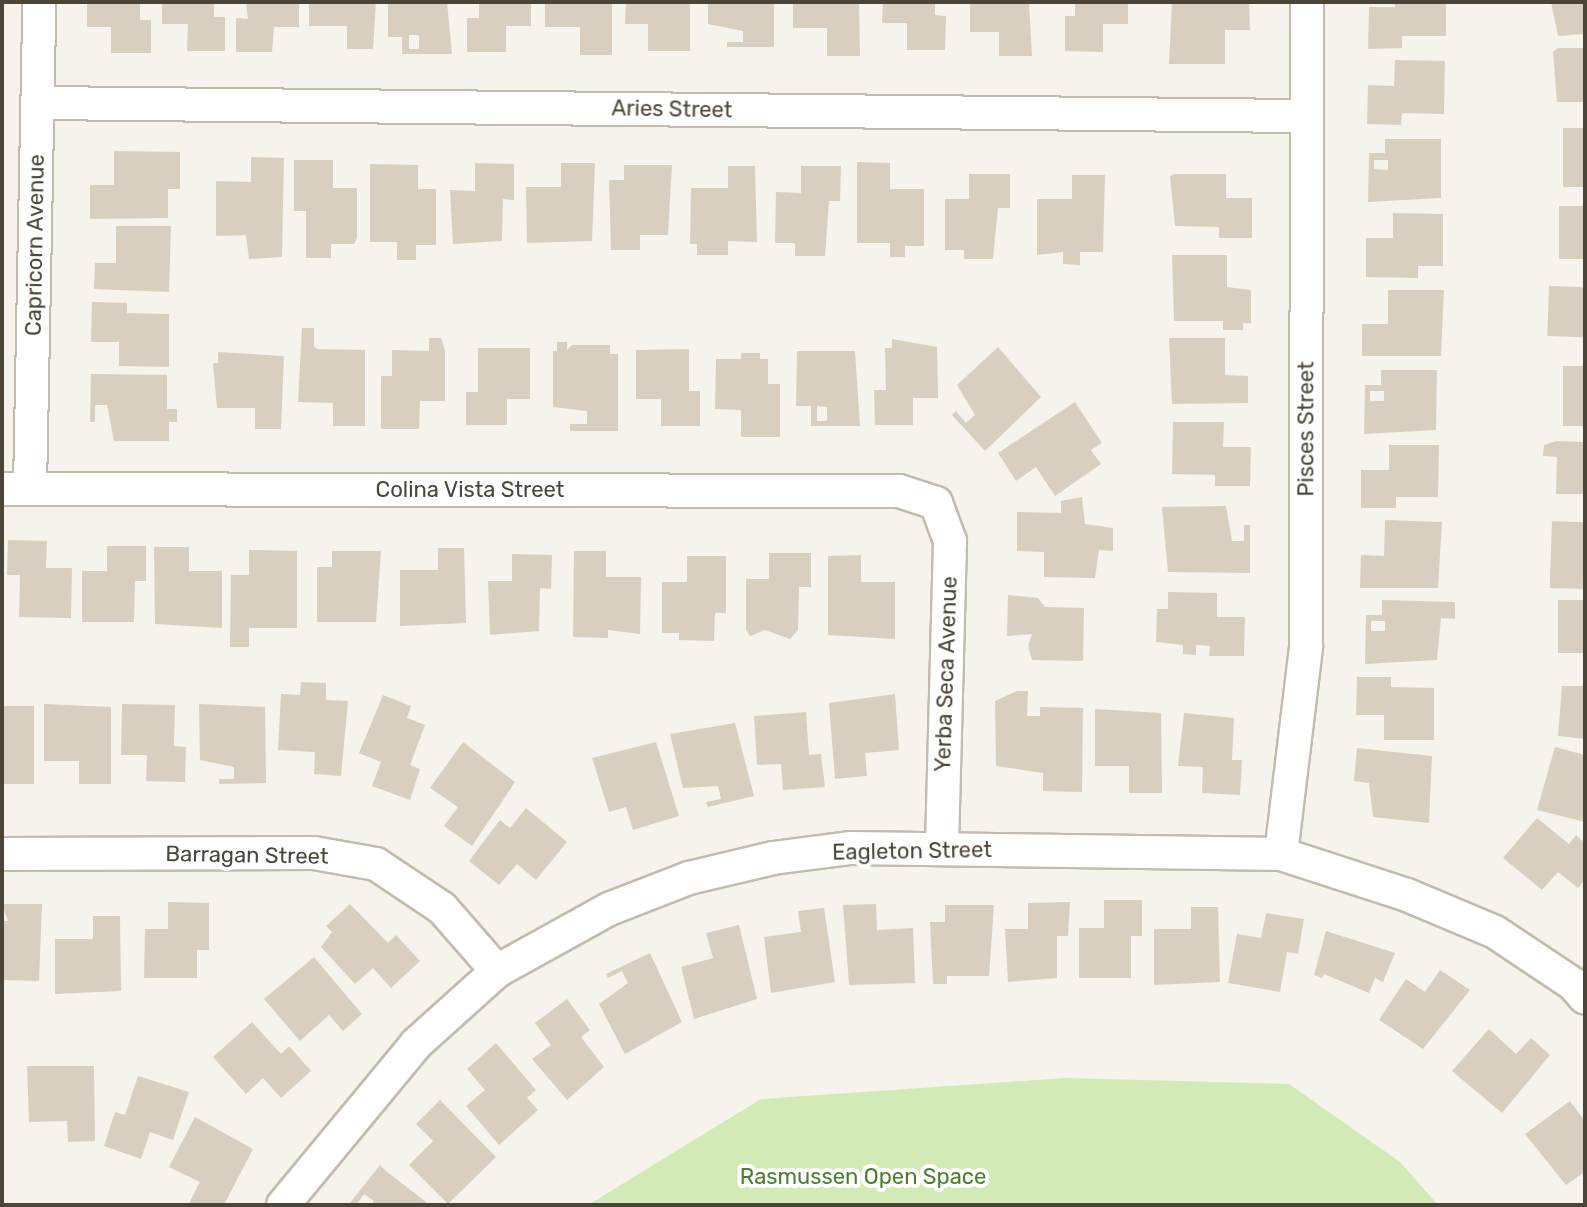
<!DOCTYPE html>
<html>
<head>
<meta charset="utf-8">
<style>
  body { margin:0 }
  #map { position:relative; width:1587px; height:1207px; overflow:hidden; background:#f6f3ec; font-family:Rubik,sans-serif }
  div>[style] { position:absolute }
  .green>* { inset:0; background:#d2eab5 }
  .building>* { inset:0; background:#d8cfc1; transform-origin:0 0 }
  .roads { filter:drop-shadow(2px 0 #c2bbae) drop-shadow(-2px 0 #c2bbae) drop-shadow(0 2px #c2bbae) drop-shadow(0 -2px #c2bbae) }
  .street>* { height:32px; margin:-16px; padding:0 16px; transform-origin:16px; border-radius:16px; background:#fff }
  span { translate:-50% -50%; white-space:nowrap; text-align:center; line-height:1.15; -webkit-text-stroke:8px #fff; paint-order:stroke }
  .street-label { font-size:22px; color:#4b4439 }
  .park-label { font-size:22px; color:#4a7f2a }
  .frame { position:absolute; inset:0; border:4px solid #4b4439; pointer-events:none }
</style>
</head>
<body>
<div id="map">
  <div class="green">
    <i style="clip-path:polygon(1066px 1078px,1289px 1084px,1400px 1162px,1438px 1205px,588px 1205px,761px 1099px)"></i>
  </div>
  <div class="building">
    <i style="clip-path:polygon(87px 2px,140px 2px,140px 20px,151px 20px,151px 53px,111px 53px,111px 27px,87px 27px)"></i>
    <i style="clip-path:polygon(162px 2px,214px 2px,214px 17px,225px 17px,225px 51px,187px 51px,188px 24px,162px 24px)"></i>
    <i style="clip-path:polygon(246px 2px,299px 2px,299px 27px,274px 27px,272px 52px,236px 52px,236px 18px,248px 19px)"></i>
    <i style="clip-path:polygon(309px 2px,376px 2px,373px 49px,347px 49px,347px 26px,309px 26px)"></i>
    <i style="clip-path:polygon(evenodd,388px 2px,447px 2px,452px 54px,402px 54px,402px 37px,388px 37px,388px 2px,409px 35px,419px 35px,419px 49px,409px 49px,409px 35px)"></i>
    <i style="clip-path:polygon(479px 2px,531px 2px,531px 26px,506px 26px,506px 52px,467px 52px,467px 18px,479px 18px)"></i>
    <i style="clip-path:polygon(545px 2px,612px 2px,612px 55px,580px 55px,580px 27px,545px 27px)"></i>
    <i style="clip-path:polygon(626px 2px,690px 2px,690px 51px,648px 51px,648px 24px,625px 24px)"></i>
    <i style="clip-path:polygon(708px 2px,774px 2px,774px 47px,727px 47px,727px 42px,743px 42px,743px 31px,708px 24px)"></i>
    <i style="clip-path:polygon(793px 2px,859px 2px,860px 56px,827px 56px,827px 28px,793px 28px)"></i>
    <i style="clip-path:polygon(883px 2px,935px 2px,935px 15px,946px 16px,945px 50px,907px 50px,907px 23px,882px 23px)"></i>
    <i style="clip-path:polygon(970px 2px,1029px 2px,1032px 56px,999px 56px,999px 32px,970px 32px)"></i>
    <i style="clip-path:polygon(1075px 2px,1128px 2px,1128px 24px,1103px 24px,1103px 52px,1065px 51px,1065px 16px,1075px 16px)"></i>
    <i style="clip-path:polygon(1172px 2px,1249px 2px,1250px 30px,1225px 30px,1225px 64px,1169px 64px)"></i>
    <i style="clip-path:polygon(1395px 2px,1446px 2px,1446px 36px,1402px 36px,1402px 48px,1368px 49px,1369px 7px,1395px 7px)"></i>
    <i style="clip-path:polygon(1551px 2px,1585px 2px,1585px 34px,1558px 36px)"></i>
    <i style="clip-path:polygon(1558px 48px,1585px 48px,1585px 102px,1557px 102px,1553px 52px)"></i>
    <i style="clip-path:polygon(1395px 60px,1445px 61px,1444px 114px,1402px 113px,1401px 125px,1367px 124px,1368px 85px,1394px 86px)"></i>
    <i style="left:1563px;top:128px;width:22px;height:59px"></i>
    <i style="clip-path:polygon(evenodd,1385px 139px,1441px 139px,1441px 198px,1368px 202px,1369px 153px,1385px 153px,1385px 139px,1374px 160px,1388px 160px,1388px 170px,1374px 169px,1374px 160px)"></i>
    <i style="clip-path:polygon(114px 151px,180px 152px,180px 189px,168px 189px,168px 218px,90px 219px,90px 185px,114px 185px)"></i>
    <i style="clip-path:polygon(251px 157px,284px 158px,282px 257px,249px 259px,246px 235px,216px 236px,216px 181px,251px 182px)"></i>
    <i style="clip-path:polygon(294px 160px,333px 160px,333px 188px,357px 188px,357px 238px,354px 244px,331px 244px,331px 258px,306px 258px,306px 211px,294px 211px)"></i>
    <i style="clip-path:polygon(857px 162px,890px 163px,890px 189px,924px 189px,924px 246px,905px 246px,905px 257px,890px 257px,890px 243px,857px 243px)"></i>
    <i style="clip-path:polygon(475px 163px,514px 164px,514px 200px,503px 199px,502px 241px,453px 244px,450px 190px,475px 191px)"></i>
    <i style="clip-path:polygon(561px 163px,595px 163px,592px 241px,527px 243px,526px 187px,561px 187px)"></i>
    <i style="clip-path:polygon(370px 164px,418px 165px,418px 189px,436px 189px,436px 245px,416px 245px,416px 260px,397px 260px,397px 242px,370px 242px)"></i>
    <i style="clip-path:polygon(624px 165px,672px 165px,668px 235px,640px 235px,640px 250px,611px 250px,609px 180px,624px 180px)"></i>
    <i style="clip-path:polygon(728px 166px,755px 166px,757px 242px,728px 241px,728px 255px,697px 255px,697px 244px,690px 244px,691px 188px,728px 188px)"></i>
    <i style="clip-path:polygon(801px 166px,841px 166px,840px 201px,829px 201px,825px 256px,795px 256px,795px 243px,775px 243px,776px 192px,801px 193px)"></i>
    <i style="clip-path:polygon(969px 174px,1010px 174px,1010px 208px,998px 208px,993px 259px,964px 259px,964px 250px,945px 250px,945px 199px,969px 199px)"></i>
    <i style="clip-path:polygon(1175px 174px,1226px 174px,1226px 198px,1252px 198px,1252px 238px,1219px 238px,1219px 227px,1175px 226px,1170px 176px)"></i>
    <i style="clip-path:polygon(1072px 175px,1105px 175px,1103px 252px,1080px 252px,1080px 265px,1063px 264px,1063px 252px,1037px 255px,1037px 199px,1072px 199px)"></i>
    <i style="left:1559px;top:206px;width:26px;height:53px"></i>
    <i style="clip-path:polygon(1393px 213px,1443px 214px,1443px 266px,1418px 266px,1418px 278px,1366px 277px,1366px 238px,1393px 238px)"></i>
    <i style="clip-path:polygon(116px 226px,171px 226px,169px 292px,94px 289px,95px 263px,116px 263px)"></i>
    <i style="clip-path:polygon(1172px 255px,1227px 255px,1227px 287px,1251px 290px,1251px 323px,1243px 323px,1243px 330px,1223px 330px,1223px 321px,1174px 321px)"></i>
    <i style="left:1549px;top:286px;width:36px;height:50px;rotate:2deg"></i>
    <i style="clip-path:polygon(1388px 290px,1444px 290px,1441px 356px,1362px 356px,1362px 324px,1388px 324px)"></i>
    <i style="clip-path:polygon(92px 302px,127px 303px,127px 313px,169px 314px,169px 367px,119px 366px,119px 342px,91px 342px)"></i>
    <i style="clip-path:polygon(302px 328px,314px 328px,314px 347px,318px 349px,365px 350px,365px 426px,333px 426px,333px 403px,298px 402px)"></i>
    <i style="clip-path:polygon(429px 338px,441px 338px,445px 351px,445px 401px,420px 401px,419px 429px,381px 429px,381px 376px,392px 376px,392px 350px,429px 351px)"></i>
    <i style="clip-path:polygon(1169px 338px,1225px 338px,1225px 375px,1248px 376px,1248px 403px,1172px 404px)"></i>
    <i style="clip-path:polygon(892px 339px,937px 347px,938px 398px,913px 398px,913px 425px,875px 425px,874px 390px,886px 390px,885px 348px,892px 348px)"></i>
    <i style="clip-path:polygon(557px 342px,567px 342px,567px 350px,572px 345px,610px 345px,610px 354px,618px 354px,618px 431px,570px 431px,570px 424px,587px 424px,587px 411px,553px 407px,553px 351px,557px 351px)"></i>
    <i style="clip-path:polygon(998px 347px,1041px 397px,985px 451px,952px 415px,956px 411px,966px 423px,975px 415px,957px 385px)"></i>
    <i style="clip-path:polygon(478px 348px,530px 348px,530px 399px,507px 399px,507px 425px,466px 425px,466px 392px,478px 392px)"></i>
    <i style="clip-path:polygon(689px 349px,689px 391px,700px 391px,700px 426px,661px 426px,661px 399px,636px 399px,636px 350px)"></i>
    <i style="clip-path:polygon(evenodd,797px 351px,855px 351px,860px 426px,811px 426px,811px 406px,796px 406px,797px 351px,817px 406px,827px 407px,827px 421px,817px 421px,817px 406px)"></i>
    <i style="clip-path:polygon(218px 352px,284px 356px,281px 429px,255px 429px,255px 408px,217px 408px,213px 363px,218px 363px)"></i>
    <i style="clip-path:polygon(741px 353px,760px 353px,760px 359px,768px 359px,768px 384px,780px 384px,780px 437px,741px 437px,741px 410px,715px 409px,716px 359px,741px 359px)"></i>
    <i style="left:1563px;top:366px;width:22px;height:60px"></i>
    <i style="clip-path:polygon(evenodd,1381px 370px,1437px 370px,1436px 430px,1364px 434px,1365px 385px,1381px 385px,1381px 370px,1370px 391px,1384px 391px,1384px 401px,1370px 401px,1370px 391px)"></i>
    <i style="clip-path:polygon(91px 374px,167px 375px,167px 409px,177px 409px,177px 422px,169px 422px,169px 441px,114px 441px,107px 405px,95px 405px,95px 422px,90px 422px)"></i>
    <i style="clip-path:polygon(1075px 402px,1102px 443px,1091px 450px,1101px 464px,1055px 496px,1036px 467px,1016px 481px,998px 453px)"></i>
    <i style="clip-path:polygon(1173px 422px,1224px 422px,1223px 447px,1251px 447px,1250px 486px,1215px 486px,1215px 475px,1172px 474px)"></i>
    <i style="clip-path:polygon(1557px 441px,1585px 442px,1585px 494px,1556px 494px,1557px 457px,1543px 456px,1544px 445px)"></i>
    <i style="clip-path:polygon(1389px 445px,1439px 445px,1438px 497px,1396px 497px,1396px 508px,1361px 508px,1361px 470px,1389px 470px)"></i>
    <i style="clip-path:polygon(1082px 497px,1085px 524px,1113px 528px,1113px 551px,1099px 550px,1095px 578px,1044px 577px,1044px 552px,1017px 551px,1017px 512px,1061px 513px,1061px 501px)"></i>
    <i style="clip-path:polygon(1226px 506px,1232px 541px,1244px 541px,1244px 525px,1250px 525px,1250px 573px,1168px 572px,1162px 507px)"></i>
    <i style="clip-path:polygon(1385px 520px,1442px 522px,1438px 588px,1360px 588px,1361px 555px,1384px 556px)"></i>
    <i style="left:1552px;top:521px;width:33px;height:67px;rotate:2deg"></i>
    <i style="clip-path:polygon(8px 540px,47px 541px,46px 568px,72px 568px,71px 618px,19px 617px,20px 575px,7px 575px)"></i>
    <i style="clip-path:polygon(107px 546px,146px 546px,146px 581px,135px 581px,134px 622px,82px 622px,82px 571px,107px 571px)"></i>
    <i style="clip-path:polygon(154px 547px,189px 547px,189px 571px,222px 571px,222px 628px,155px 624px)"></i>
    <i style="clip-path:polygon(438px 548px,464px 548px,466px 623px,400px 626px,400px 570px,438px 570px)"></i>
    <i style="clip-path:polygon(249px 550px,297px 551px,297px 628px,249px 628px,249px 647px,230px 647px,231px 575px,249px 575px)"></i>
    <i style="clip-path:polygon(332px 551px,381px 551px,376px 622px,317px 622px,317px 567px,332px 567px)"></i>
    <i style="clip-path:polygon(574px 551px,606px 551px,606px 577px,641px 577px,640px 634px,608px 630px,608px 638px,573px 637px)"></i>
    <i style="clip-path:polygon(769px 553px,811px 553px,811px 587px,799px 587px,798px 630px,790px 639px,765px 630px,750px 636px,746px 630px,746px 579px,769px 579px)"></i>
    <i style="clip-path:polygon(512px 554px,552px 555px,551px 589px,540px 588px,539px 631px,490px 635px,488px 581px,512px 581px)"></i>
    <i style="clip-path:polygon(861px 555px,861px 582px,895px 582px,895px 639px,828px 635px,828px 556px)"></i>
    <i style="clip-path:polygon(687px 556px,726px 556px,726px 613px,715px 613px,714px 641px,679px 640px,679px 633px,662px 633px,662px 582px,687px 582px)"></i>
    <i style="clip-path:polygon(1168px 592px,1217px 593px,1217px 617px,1245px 617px,1244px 656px,1209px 656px,1210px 646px,1196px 645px,1196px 655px,1183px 654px,1183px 645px,1156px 642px,1157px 609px,1168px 609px)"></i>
    <i style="clip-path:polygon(1008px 595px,1038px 598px,1045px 607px,1084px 608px,1083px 661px,1032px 660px,1028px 646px,1032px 634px,1007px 636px)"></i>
    <i style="clip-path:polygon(evenodd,1382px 600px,1455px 602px,1455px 619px,1441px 618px,1437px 660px,1365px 664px,1366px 615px,1382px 615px,1382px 600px,1371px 621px,1385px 621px,1385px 631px,1371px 631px,1371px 621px)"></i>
    <i style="left:1558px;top:600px;width:27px;height:53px"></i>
    <i style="clip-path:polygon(1357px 677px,1391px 677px,1391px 687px,1434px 688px,1434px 740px,1384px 740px,1384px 715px,1356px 715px)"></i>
    <i style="clip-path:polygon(301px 682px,326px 683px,326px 700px,348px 701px,341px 776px,314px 774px,315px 752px,278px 750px,281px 694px,300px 695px)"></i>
    <i style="clip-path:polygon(1562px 686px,1585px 686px,1585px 739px,1558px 736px)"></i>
    <i style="clip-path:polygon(1017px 691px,1028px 691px,1027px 716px,1040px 716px,1040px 707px,1083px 708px,1082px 792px,1043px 791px,1043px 773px,996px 766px,995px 701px)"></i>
    <i style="clip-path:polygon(895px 694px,899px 750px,865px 753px,867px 776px,835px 779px,829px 703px)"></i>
    <i style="clip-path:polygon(383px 695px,411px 706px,407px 718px,425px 725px,410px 765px,420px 769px,410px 800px,372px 786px,381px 762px,359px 753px)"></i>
    <i style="clip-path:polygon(44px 704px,111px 707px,111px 784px,79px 784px,79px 761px,44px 761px)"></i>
    <i style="clip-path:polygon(122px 704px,175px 705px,174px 746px,186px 747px,185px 782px,146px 781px,147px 755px,121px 755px)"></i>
    <i style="clip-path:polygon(199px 704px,265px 707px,266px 783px,219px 784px,219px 779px,234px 779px,234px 767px,200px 760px)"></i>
    <i style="left:2px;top:706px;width:32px;height:78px"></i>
    <i style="clip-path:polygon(1095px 709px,1161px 713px,1162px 793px,1129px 793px,1129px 766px,1095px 766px)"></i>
    <i style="clip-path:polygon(806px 712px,809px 755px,821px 754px,825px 787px,783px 790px,781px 764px,757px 765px,754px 716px)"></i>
    <i style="clip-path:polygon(1184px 713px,1234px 718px,1232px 760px,1242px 760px,1240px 795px,1202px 793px,1203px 767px,1178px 766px)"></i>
    <i style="clip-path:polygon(735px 723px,754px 796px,708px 807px,706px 802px,721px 799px,718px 786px,683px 788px,670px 734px)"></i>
    <i style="clip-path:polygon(463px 742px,515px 782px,472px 846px,444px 826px,458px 807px,430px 788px)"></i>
    <i style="clip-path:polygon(656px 742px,679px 816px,633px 830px,626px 807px,609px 812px,592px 758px)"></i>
    <i style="clip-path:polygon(1555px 747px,1585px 755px,1585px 822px,1537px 810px)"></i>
    <i style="clip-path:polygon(1357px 748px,1432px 756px,1429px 823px,1373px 817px,1369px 783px,1354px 781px)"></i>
    <i style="clip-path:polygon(526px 808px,567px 842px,536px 880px,517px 864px,499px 885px,469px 861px,500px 820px,510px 828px)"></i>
    <i style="clip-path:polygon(1537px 818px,1569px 844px,1576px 835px,1585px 843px,1585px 880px,1578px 888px,1558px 872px,1542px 890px,1503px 858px)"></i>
    <i style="clip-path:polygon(1104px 900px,1142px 900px,1142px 936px,1131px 936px,1131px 978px,1079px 978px,1079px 928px,1104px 928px)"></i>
    <i style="clip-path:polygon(168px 902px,209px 903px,209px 950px,197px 950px,197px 978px,144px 978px,145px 929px,168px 929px)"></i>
    <i style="clip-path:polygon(1070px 902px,1068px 936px,1057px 936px,1057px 978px,1008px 982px,1005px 929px,1028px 929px,1028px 903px)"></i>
    <i style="clip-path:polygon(2px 904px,42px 904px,39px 981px,2px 980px,2px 921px,8px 921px)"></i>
    <i style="clip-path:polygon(350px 904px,388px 943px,396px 935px,420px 961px,391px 988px,373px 968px,355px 984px,321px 947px,332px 932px,326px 926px)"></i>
    <i style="clip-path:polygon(876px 904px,877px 930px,913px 928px,915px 983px,849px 985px,843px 905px)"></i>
    <i style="clip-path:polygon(945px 905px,994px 905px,989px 976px,947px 976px,947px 984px,933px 984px,930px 922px,945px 922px)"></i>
    <i style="clip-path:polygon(1191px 907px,1218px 907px,1220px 982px,1154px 985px,1154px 929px,1191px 929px)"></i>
    <i style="clip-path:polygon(824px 908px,835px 982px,771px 993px,764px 937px,801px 932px,798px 911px)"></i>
    <i style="clip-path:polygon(1266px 913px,1304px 919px,1298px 954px,1287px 952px,1280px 992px,1228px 983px,1237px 934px,1261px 938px)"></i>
    <i style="clip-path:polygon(93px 916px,120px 916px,121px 991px,55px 994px,55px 939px,93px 939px)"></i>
    <i style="clip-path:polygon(739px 925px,757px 999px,694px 1019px,681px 967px,713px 958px,706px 933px)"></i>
    <i style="clip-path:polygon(1326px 931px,1395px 953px,1383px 982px,1375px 978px,1369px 993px,1324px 974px,1322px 978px,1314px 975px)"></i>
    <i style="clip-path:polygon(650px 953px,682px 1022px,625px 1054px,599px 1004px,628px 983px,622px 971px,608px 978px,606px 974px)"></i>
    <i style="clip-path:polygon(314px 957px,362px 1014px,343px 1031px,329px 1015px,300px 1041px,264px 999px)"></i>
    <i style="clip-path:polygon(1440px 970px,1470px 990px,1423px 1049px,1379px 1020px,1406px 979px,1425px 992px)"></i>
    <i style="clip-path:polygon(567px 999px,590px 1030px,581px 1037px,604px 1067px,567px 1100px,532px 1059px,551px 1045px,535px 1023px)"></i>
    <i style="clip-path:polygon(252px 1022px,281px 1054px,289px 1046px,311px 1071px,281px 1098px,263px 1078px,246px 1094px,213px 1057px)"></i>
    <i style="clip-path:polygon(1489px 1029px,1516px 1054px,1531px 1038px,1550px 1055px,1502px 1113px,1452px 1071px)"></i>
    <i style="clip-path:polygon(496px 1043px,536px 1090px,527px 1098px,538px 1110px,499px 1145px,466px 1106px,485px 1090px,467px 1069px)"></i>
    <i style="clip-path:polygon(27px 1066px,94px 1066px,95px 1141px,68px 1142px,67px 1121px,29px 1122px)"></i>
    <i style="clip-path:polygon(138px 1076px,189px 1092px,173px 1140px,150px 1132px,141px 1159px,104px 1146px,115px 1112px,125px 1115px)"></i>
    <i style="clip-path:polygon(440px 1100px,496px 1157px,448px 1204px,409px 1165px,433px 1141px,416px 1124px)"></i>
    <i style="clip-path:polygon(1570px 1101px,1585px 1121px,1585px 1172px,1566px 1185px,1525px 1134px)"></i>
    <i style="clip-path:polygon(195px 1117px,253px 1149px,224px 1205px,188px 1205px,200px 1182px,169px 1167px)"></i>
    <i style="clip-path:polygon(380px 1165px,386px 1171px,430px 1205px,371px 1205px,374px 1201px,364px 1194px,356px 1205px,350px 1203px)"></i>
  </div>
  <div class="roads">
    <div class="street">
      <i style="left:39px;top:103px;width:1267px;rotate:0.59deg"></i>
      <i style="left:30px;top:488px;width:486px;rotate:-88.9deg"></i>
      <i style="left:2px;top:489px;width:897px;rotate:0.13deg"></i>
      <i style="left:899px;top:491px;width:39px;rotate:18deg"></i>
      <i style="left:936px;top:503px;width:40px;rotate:69.8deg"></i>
      <i style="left:950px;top:541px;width:307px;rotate:91.5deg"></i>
      <i style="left:2px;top:854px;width:312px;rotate:-0.2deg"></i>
      <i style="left:314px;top:853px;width:63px;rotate:10.1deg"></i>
      <i style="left:376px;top:864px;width:79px;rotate:33.7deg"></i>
      <i style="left:442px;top:908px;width:84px;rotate:48.9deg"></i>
      <i style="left:1281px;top:854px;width:209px;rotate:-83.1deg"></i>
      <i style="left:1306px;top:646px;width:644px;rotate:-89.91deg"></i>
      <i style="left:283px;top:1205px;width:209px;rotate:-50.4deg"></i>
      <i style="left:416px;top:1044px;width:109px;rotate:-42deg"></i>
      <i style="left:497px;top:971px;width:128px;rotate:-29deg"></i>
      <i style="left:609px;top:909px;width:86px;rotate:-21.2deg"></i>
      <i style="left:689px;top:878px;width:86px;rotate:-13.4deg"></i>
      <i style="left:773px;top:858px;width:79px;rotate:-7.3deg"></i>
      <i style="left:851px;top:848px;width:430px;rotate:0.8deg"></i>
      <i style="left:1281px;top:854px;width:133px;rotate:18deg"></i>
      <i style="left:1407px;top:895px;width:95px;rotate:22.8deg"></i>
      <i style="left:1495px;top:932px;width:94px;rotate:33.7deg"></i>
      <i style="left:1573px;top:984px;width:18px;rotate:49deg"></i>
    </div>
  </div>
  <div class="street-label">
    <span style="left:672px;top:109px;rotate:1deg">Aries Street</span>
    <span style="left:35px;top:245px;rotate:-89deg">Capricorn Avenue</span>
    <span style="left:1306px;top:429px;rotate:-90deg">Pisces Street</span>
    <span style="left:470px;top:490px">Colina Vista Street</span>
    <span style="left:946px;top:674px;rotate:-88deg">Yerba Seca Avenue</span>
    <span style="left:912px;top:851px;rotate:-1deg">Eagleton Street</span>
    <span style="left:247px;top:855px;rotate:1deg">Barragan Street</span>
  </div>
  <div class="park-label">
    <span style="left:863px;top:1177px">Rasmussen Open Space</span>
  </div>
  <div class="frame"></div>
</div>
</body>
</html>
